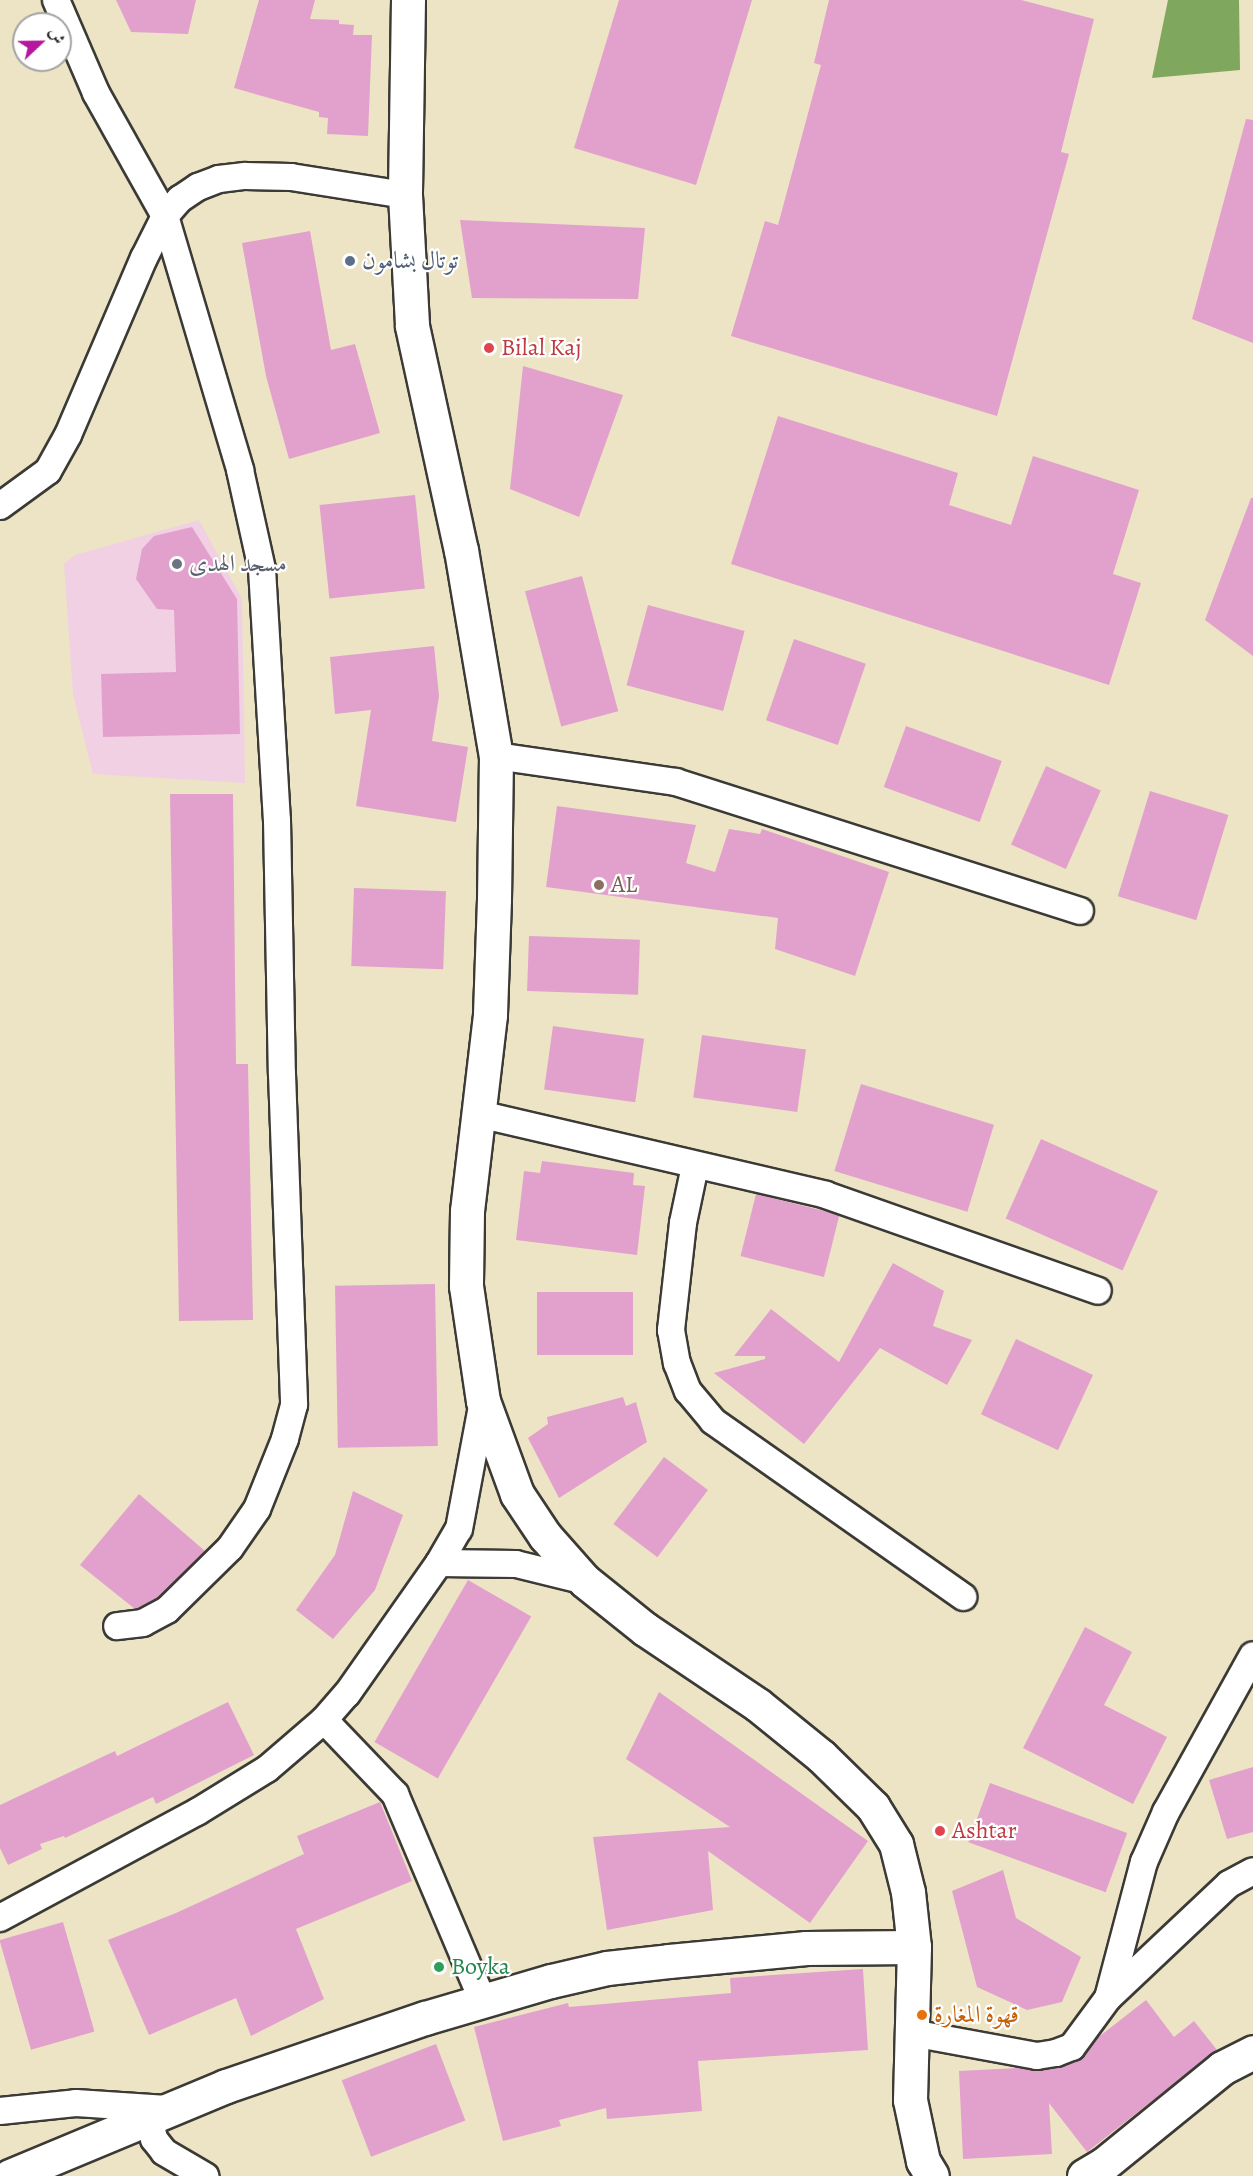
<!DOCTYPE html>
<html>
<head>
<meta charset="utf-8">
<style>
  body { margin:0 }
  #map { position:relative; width:1253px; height:2176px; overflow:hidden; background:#ece4c5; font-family:Alegreya,Amiri,serif }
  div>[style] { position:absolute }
  .built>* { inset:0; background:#f1d0e3 }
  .forest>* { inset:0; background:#80a75e }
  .building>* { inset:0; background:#e2a1cc; transform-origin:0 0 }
  .roads { filter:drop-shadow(2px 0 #3b3a35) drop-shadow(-2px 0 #3b3a35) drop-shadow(0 2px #3b3a35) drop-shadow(0 -2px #3b3a35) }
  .minor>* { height:26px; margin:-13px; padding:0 13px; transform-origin:13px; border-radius:13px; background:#fff }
  .secondary>* { height:33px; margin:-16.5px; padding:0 16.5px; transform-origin:16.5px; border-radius:16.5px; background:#fff }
  .dots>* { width:16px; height:16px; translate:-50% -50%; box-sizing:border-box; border:3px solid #fff; border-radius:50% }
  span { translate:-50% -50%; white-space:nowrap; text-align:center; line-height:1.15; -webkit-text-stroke:4.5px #fff; paint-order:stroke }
  .service-label { font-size:24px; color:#4e5e75 }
  .left { translate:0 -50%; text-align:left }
  .health-label { font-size:24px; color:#be3a42 }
  .worship-label { font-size:24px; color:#5b616d }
  .education-label { font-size:24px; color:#785e54 }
  .leisure-label { font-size:24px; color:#27864d }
  .food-label { font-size:24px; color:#c56008 }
  .north { position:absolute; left:12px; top:12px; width:60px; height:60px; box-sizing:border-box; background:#fff; border:2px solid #a4a4a4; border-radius:50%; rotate:68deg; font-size:16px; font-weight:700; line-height:24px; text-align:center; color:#1c1c1c }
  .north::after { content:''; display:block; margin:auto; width:21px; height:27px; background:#b5179e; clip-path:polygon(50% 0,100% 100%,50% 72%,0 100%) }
</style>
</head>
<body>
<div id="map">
  <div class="built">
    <i style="clip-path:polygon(199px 520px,242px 599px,245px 783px,93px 774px,73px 694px,64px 564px,75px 555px)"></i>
  </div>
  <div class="forest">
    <i style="clip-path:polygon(1168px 0,1239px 0,1240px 70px,1152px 78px)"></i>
  </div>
  <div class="building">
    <i style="clip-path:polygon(116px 0,196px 0,188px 34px,131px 32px)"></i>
    <i style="clip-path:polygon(259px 0,315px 0,310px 19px,339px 20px,339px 24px,354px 25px,353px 35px,372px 35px,368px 136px,327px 134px,328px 118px,319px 117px,319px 112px,234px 88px)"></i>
    <i style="clip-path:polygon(619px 0,752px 0,696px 185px,574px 148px)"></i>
    <i style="clip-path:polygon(829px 0,1021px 0,1094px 19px,1061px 152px,1069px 154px,997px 416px,731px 336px,765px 221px,778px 225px,821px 65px,814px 63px)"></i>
    <i style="clip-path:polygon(1246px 119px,1253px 120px,1253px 343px,1192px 319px)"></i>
    <i style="clip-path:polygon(460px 220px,645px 228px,638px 299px,472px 298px)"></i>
    <i style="clip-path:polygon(310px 231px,331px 350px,355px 344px,380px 433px,289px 459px,266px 376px,242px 243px)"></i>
    <i style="clip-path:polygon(523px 366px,623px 395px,579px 517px,510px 489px)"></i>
    <i style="clip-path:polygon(778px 416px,958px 473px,949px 505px,1011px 525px,1033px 456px,1139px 490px,1113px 574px,1141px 583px,1109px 685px,731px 564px)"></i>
    <i style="left:415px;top:495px;width:94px;height:96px;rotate:84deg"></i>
    <i style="clip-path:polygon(1251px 498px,1253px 498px,1253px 656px,1205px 620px)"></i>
    <i style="clip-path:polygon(192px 527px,237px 599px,240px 734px,103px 737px,101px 674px,176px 672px,174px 610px,157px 609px,136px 579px,142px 549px,154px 536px)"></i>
    <i style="left:582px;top:576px;width:140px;height:59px;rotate:75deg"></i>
    <i style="left:648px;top:605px;width:100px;height:83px;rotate:15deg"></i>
    <i style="left:794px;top:639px;width:76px;height:86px;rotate:19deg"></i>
    <i style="clip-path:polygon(434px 646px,439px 696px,432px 741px,468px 747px,456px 822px,356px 806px,371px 710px,335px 714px,330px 657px)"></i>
    <i style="left:906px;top:726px;width:102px;height:65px;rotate:20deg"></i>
    <i style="left:1046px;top:766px;width:60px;height:86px;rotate:24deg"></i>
    <i style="left:1150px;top:791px;width:82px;height:110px;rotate:17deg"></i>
    <i style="clip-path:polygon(170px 794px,233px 794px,236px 1064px,248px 1064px,253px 1320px,179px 1321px)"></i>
    <i style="clip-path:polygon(557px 806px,696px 825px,686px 863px,715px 872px,729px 829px,760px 834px,762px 829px,889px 872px,855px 976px,775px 949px,778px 918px,546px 887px)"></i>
    <i style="left:354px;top:888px;width:92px;height:78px;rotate:2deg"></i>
    <i style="left:529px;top:936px;width:111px;height:55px;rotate:2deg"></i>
    <i style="left:553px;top:1026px;width:92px;height:64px;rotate:8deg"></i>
    <i style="left:702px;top:1035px;width:105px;height:63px;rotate:8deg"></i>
    <i style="left:861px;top:1084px;width:139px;height:91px;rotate:17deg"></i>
    <i style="left:1041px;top:1139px;width:128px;height:87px;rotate:24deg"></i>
    <i style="clip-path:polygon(542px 1161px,634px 1173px,633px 1185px,645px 1186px,637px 1255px,516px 1240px,524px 1171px,540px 1173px)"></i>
    <i style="left:756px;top:1194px;width:86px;height:64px;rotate:14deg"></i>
    <i style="clip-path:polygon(893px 1263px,944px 1291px,933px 1326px,972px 1340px,947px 1385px,880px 1348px,804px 1444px,714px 1373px,765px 1359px,765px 1356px,734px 1356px,771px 1309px,839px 1362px)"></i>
    <i style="left:435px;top:1284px;width:162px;height:100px;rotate:89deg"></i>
    <i style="left:537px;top:1292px;width:96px;height:63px"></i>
    <i style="left:1016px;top:1339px;width:85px;height:83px;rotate:25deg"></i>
    <i style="clip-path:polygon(623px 1397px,626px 1406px,636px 1402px,647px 1442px,559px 1498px,528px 1438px,548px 1424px,547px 1417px)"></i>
    <i style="left:664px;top:1457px;width:55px;height:84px;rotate:37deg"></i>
    <i style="clip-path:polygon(353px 1491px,403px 1515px,375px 1590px,333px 1639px,296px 1610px,335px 1555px)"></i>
    <i style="clip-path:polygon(139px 1494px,205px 1551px,158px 1598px,135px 1609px,80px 1565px)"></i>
    <i style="left:468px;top:1580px;width:73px;height:187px;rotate:30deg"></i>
    <i style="clip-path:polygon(1085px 1627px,1132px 1652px,1104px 1705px,1167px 1737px,1133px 1804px,1023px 1748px)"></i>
    <i style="clip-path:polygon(659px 1692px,868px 1841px,810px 1923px,708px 1851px,713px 1910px,607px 1930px,593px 1837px,730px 1827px,626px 1759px)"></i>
    <i style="clip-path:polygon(228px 1702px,254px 1755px,156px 1804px,153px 1797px,65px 1838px,64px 1836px,40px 1844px,42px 1849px,8px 1865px,0 1848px,0 1805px,115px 1751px,117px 1756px)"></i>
    <i style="clip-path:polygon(1253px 1767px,1253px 1832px,1227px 1839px,1209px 1780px)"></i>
    <i style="left:990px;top:1783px;width:146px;height:63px;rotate:20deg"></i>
    <i style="clip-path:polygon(380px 1802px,412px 1881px,296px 1929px,324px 1999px,251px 2036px,236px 1998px,149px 2035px,108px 1940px,176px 1913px,304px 1854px,297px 1836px)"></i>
    <i style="clip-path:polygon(1003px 1870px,1016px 1918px,1081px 1957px,1062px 2002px,1027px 2010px,977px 1987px,952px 1891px)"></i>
    <i style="left:63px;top:1922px;width:114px;height:66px;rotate:74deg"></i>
    <i style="clip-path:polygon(863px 1969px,868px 2050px,698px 2061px,702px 2111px,607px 2119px,606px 2108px,559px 2120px,561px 2126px,503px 2141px,474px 2027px,568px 2003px,569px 2007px,731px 1993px,730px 1978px)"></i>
    <i style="clip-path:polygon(1146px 2000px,1174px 2037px,1194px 2021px,1217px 2050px,1087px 2152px,1049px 2103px,1052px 2154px,963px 2159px,959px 2071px,1020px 2068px,1039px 2071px,1077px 2061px,1096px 2039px)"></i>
    <i style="left:436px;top:2044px;width:82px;height:101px;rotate:69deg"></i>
  </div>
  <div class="roads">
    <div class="minor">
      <i style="left:56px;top:0;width:101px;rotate:66.7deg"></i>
      <i style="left:96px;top:93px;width:141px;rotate:60.7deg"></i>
      <i style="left:165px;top:216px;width:265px;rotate:73.5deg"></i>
      <i style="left:240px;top:470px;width:101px;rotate:77.5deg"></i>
      <i style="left:262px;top:569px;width:251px;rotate:86.6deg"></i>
      <i style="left:277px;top:820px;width:254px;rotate:88.9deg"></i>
      <i style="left:282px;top:1074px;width:331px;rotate:87.9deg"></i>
      <i style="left:294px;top:1405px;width:35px;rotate:105deg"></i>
      <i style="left:285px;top:1439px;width:75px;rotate:111.8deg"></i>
      <i style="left:257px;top:1509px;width:47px;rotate:124.7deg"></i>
      <i style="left:230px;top:1548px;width:88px;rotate:135.5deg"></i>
      <i style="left:167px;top:1610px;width:27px;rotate:152deg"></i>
      <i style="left:143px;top:1623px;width:26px;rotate:173deg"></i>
      <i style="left:0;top:506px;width:59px;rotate:-36.1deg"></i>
      <i style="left:48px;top:471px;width:41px;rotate:-60.9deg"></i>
      <i style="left:68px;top:435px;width:193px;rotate:-66.8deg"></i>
      <i style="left:144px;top:258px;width:47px;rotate:-63.4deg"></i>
      <i style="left:165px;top:216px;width:23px;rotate:-49deg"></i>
      <i style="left:180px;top:199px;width:22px;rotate:-34deg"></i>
      <i style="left:198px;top:187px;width:22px;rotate:-21deg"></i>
      <i style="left:219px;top:179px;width:26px;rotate:-7deg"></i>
      <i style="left:245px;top:176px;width:46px;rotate:1.2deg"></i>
      <i style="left:291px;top:177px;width:115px;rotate:9deg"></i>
      <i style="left:496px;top:756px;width:182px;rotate:8.2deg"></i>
      <i style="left:676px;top:782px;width:424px;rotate:17.7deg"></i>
      <i style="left:479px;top:1114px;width:356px;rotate:13.1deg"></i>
      <i style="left:826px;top:1195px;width:288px;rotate:19.4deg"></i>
      <i style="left:695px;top:1166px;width:58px;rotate:101.9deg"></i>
      <i style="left:683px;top:1223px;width:108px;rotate:96.4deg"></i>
      <i style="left:671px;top:1330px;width:34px;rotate:80deg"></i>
      <i style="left:677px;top:1363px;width:30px;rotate:69deg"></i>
      <i style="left:688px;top:1391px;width:39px;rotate:50deg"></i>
      <i style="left:713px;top:1421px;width:306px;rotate:35.1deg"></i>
      <i style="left:439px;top:1563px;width:77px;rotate:0.7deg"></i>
      <i style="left:516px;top:1564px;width:71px;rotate:13.8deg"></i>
      <i style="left:324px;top:1720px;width:103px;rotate:46.2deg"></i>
      <i style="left:395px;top:1794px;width:225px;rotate:67deg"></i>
      <i style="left:0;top:1918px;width:224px;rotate:-28.3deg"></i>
      <i style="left:197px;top:1812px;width:82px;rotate:-31.6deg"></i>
      <i style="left:267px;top:1769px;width:75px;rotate:-40.7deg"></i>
      <i style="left:324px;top:1720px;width:35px;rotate:-49deg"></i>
      <i style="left:347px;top:1694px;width:160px;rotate:-54.9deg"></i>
      <i style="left:439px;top:1563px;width:39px;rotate:-60deg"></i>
      <i style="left:459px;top:1529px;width:130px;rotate:-79.4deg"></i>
      <i style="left:1108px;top:1998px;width:141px;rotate:-75.2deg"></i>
      <i style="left:1144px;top:1862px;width:55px;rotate:-66.3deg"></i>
      <i style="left:1166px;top:1812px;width:179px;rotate:-61deg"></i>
      <i style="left:912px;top:2033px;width:127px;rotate:10.4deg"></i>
      <i style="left:1037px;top:2056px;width:19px;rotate:-9deg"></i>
      <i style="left:1056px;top:2053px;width:17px;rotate:-21deg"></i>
      <i style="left:1072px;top:2047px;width:61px;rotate:-53.7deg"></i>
      <i style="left:1108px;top:1998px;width:166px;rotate:-43.3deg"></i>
      <i style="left:1229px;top:1884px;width:27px;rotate:-28deg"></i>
      <i style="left:0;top:2111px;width:76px;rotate:-6deg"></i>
      <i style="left:76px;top:2103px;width:91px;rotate:3.8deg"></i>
      <i style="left:149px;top:2117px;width:23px;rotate:77deg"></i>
      <i style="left:154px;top:2139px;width:16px;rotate:52deg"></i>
      <i style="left:164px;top:2152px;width:48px;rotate:30.3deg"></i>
    </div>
    <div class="secondary">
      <i style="left:408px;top:0;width:195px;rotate:90.9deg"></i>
      <i style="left:405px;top:195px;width:131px;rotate:86.9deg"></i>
      <i style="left:412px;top:326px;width:229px;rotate:77.7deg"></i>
      <i style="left:461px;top:550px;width:209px;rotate:80.4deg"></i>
      <i style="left:496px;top:756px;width:143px;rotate:90.8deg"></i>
      <i style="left:494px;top:899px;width:116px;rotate:92deg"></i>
      <i style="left:490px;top:1015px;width:197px;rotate:96.7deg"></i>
      <i style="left:467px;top:1211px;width:75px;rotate:90.8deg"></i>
      <i style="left:466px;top:1286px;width:116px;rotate:81.6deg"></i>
      <i style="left:483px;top:1401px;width:99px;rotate:69.9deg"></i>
      <i style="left:517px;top:1494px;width:50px;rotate:56.3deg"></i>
      <i style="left:545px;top:1536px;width:60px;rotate:48.4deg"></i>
      <i style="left:585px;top:1581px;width:77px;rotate:38.7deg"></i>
      <i style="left:645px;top:1629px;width:136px;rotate:33.9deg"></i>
      <i style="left:758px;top:1705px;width:81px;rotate:39deg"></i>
      <i style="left:821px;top:1756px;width:73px;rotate:44.4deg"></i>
      <i style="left:873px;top:1807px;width:44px;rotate:58.1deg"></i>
      <i style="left:896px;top:1844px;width:49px;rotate:76deg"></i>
      <i style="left:908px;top:1892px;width:55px;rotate:83.8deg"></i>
      <i style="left:914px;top:1947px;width:153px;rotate:91.5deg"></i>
      <i style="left:910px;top:2100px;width:62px;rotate:78deg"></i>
      <i style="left:923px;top:2161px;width:17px;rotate:59deg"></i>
      <i style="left:10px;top:2176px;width:234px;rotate:-22.6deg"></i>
      <i style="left:226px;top:2086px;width:210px;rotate:-18.9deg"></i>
      <i style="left:425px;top:2018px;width:131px;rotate:-16.4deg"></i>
      <i style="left:551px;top:1981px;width:57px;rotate:-13.1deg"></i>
      <i style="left:607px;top:1968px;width:62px;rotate:-6.4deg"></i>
      <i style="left:669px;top:1961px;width:138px;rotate:-5.4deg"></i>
      <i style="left:806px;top:1948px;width:108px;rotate:-0.5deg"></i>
      <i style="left:1084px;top:2176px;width:23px;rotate:-31deg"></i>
      <i style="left:1104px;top:2164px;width:152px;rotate:-39.1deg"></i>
      <i style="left:1222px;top:2068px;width:35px;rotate:-27deg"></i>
    </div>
  </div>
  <div class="dots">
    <i style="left:350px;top:261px;background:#5c6f8a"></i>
    <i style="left:489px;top:348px;background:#e0444e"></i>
    <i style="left:177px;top:564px;background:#6b7280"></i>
    <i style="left:599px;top:885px;background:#8d6e63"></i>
    <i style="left:940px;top:1831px;background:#e0444e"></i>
    <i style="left:439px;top:1967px;background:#2e9e5b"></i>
    <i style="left:922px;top:2015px;background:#e8710a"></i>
  </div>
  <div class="service-label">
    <span class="left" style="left:362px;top:261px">توتال بشامون</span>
  </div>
  <div class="health-label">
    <span class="left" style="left:501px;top:348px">Bilal Kaj</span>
    <span class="left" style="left:952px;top:1831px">Ashtar</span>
  </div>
  <div class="worship-label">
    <span class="left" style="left:189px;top:564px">مسجد الهدى</span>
  </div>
  <div class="education-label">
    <span class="left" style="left:611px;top:885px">AL</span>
  </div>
  <div class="leisure-label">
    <span class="left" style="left:451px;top:1967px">Boyka</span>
  </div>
  <div class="food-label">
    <span class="left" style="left:934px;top:2015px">قهوة المغارة</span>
  </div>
  <div class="north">ش</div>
</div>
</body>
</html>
